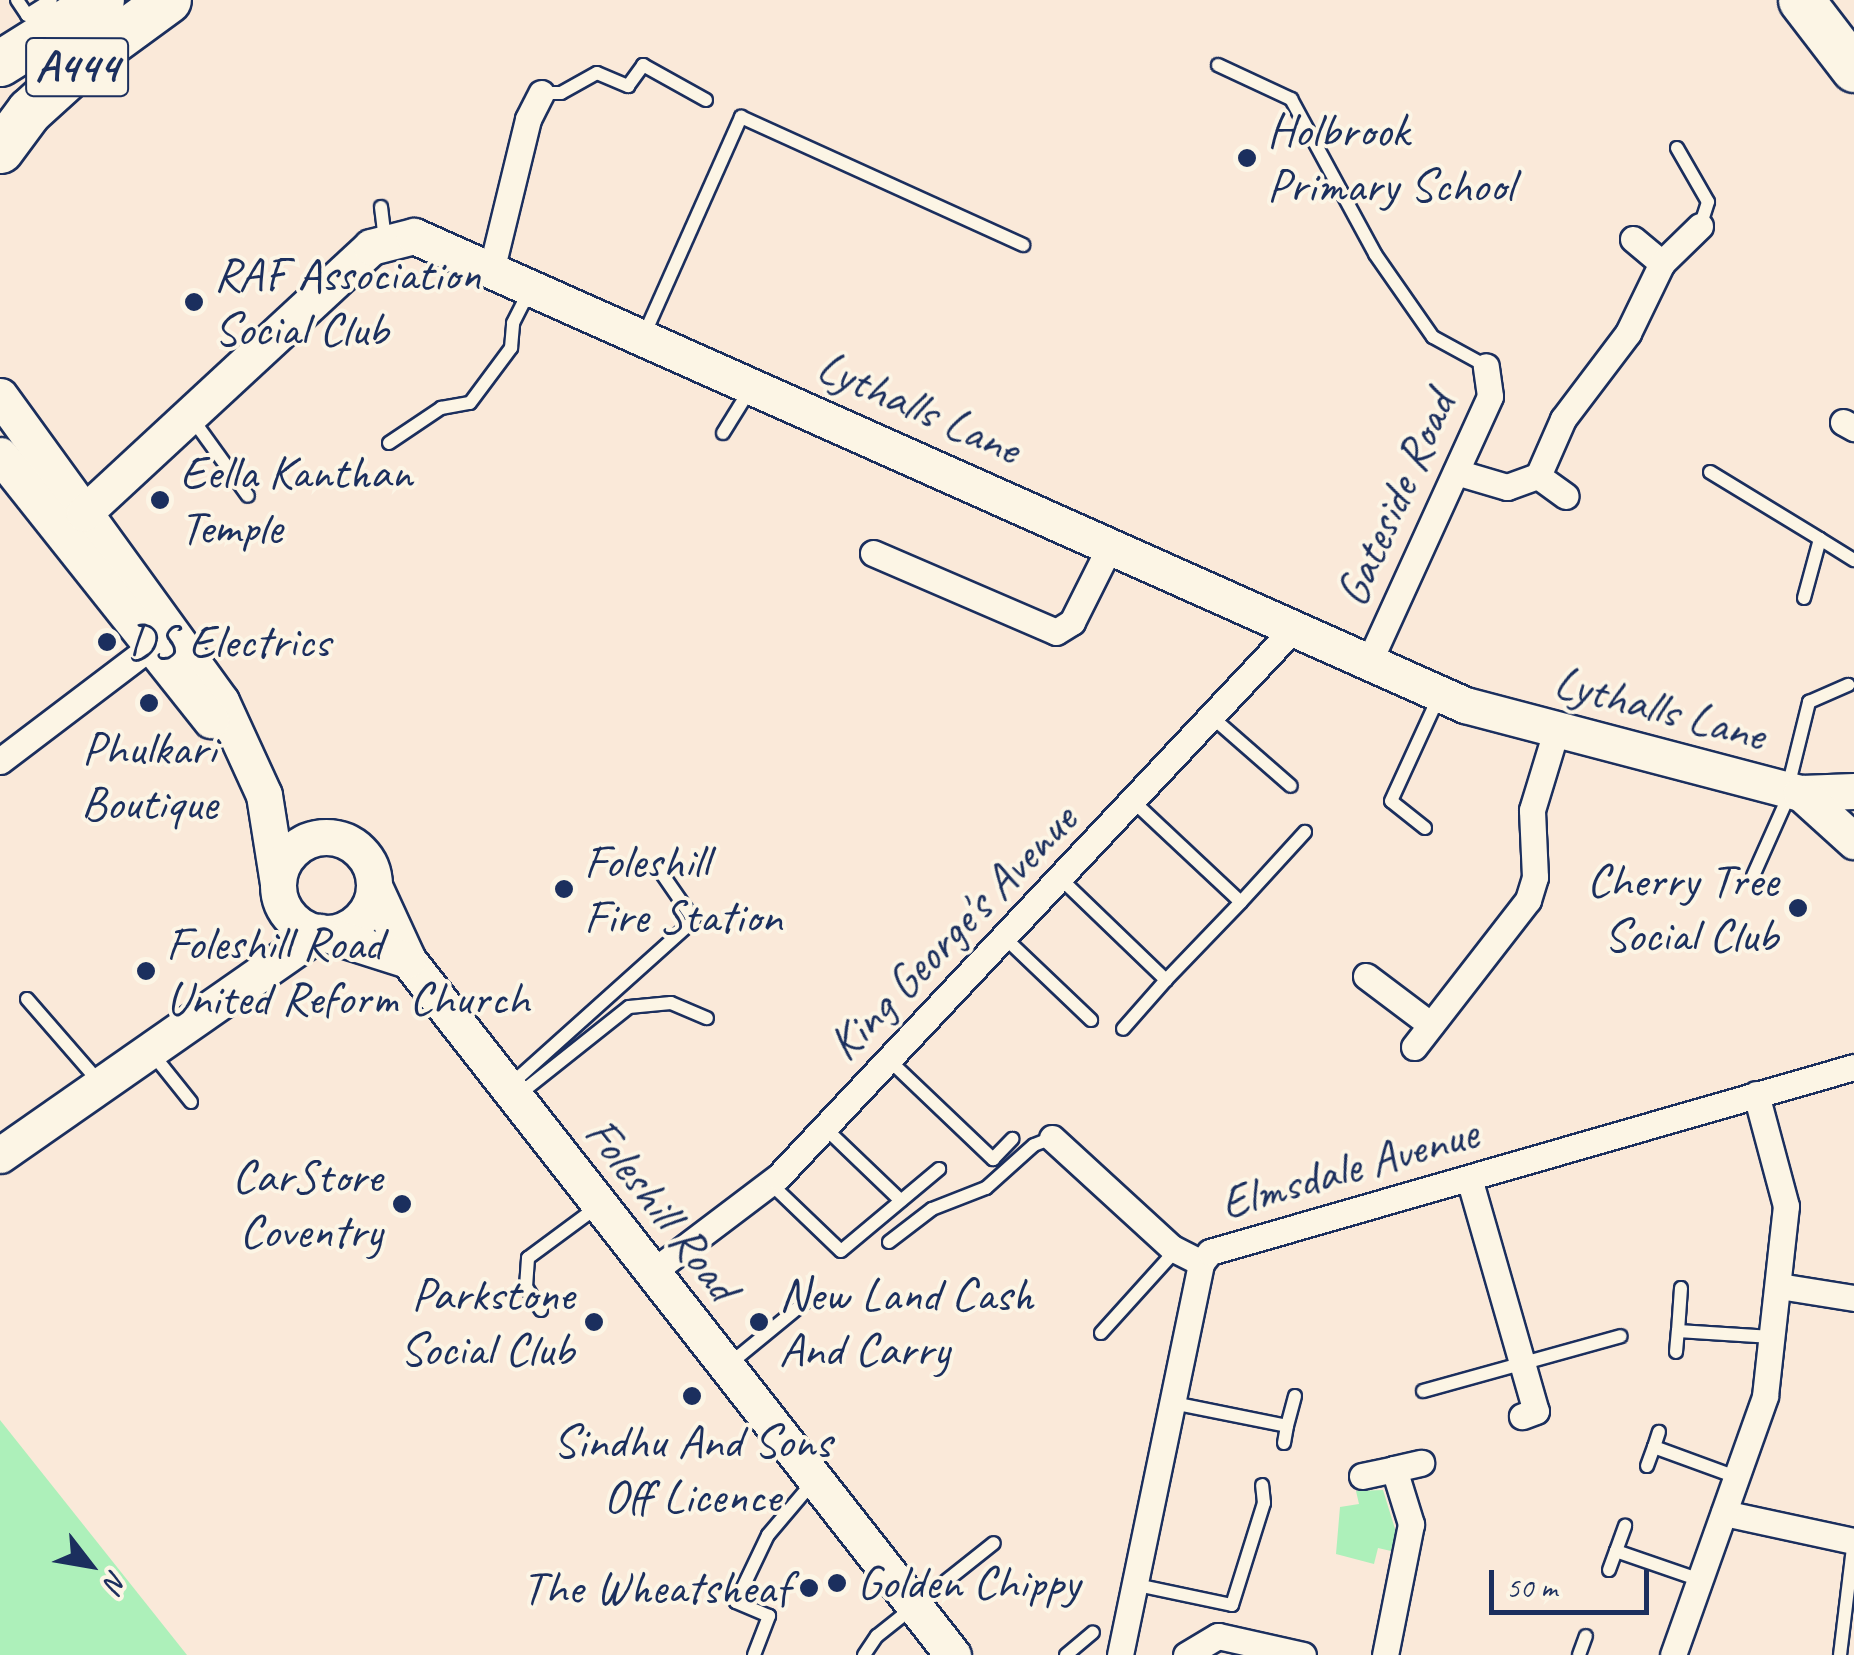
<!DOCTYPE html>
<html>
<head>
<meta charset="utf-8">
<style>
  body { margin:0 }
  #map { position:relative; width:1854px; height:1655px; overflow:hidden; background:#fae9d9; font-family:Caveat,sans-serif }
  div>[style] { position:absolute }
  .green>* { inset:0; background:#adf0ba }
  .roads { filter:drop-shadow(2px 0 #1b2f5e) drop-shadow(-2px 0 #1b2f5e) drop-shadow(0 2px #1b2f5e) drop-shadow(0 -2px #1b2f5e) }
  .lane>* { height:12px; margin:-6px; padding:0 6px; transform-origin:6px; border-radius:6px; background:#fcf5e5 }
  .street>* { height:25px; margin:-12.5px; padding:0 12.5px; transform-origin:12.5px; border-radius:12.5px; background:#fcf5e5 }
  .secondary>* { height:35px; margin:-17.5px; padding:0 17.5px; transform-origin:17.5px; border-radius:17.5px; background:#fcf5e5 }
  .secondary>.ring { margin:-17.5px; padding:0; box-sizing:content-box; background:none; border:35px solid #fcf5e5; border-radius:50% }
  .highway>* { height:45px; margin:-22.5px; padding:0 22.5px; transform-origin:22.5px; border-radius:22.5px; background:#fcf5e5 }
  .dots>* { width:28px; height:28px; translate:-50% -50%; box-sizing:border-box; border:5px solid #fcf5e5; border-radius:50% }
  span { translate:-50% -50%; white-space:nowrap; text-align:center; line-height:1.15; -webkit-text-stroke:8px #fcf5e5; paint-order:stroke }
  .shield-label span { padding:2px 8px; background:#fcf5e5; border:2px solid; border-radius:8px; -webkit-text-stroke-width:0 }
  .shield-label { font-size:45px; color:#1b2f5e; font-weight:700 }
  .poi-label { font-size:48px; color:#1b2f5e }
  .left { translate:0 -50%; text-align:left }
  .right { translate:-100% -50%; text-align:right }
  .street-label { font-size:48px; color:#1b2f5e }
  .north { position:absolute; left:40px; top:1515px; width:100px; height:100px; -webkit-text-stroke:8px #fcf5e5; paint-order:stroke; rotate:121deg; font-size:28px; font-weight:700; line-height:40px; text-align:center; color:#1b2f5e }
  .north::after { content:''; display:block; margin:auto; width:35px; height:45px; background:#1b2f5e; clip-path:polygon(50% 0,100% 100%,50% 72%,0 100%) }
  .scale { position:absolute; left:1489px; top:1570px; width:160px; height:45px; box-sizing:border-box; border:5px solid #1b2f5e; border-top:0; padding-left:12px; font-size:30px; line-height:35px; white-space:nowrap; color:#1b2f5e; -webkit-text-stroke:8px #fcf5e5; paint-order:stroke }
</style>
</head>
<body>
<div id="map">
  <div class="green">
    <i style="clip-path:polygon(0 1420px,187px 1655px,0 1655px)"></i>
    <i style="clip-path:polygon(1383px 1490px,1396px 1532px,1391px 1551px,1378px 1548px,1374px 1564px,1336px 1554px,1340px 1507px,1359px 1504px,1356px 1491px)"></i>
  </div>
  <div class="roads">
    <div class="lane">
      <i style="left:17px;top:0;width:18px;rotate:56deg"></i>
      <i style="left:27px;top:15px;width:28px;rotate:-32deg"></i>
      <i style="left:1218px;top:65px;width:81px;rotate:25deg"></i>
      <i style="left:1291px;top:99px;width:176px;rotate:61.5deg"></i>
      <i style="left:1375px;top:254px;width:101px;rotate:55.1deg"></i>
      <i style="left:1433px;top:337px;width:60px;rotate:28.7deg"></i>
      <i style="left:541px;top:93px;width:20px"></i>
      <i style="left:561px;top:93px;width:41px;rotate:-29.1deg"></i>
      <i style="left:597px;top:73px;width:34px;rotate:23deg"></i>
      <i style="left:628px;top:86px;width:26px;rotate:-54deg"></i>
      <i style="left:643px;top:65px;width:72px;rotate:29.1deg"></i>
      <i style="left:1677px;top:148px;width:62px;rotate:60.1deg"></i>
      <i style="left:1708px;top:202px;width:25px;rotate:108deg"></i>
      <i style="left:381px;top:207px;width:34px;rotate:83deg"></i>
      <i style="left:644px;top:335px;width:239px;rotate:-66deg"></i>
      <i style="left:741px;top:117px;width:310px;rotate:24.4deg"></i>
      <i style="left:191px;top:417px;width:97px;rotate:54.2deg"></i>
      <i style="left:723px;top:433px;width:49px;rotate:-58.2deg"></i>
      <i style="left:389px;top:443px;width:63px;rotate:-33.9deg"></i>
      <i style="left:441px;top:408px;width:29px;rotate:-10deg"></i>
      <i style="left:470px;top:403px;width:69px;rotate:-53.3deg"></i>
      <i style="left:511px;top:348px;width:25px;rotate:-85deg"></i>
      <i style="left:513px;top:323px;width:35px;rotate:-63deg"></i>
      <i style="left:1710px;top:472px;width:129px;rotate:31.3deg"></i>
      <i style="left:1804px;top:598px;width:61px;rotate:-74.8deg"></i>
      <i style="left:1820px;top:539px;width:40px;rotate:32deg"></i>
      <i style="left:1213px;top:718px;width:103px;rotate:41.1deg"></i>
      <i style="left:1788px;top:787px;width:88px;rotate:-76.1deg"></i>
      <i style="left:1809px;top:702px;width:43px;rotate:-23.6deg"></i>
      <i style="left:1134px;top:802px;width:146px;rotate:43.1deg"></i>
      <i style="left:1241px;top:902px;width:108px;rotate:133.9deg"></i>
      <i style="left:1425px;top:828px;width:43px;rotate:-141.5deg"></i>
      <i style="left:1391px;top:801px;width:115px;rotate:-65.4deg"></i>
      <i style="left:1753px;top:876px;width:91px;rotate:-66deg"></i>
      <i style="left:1061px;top:879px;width:146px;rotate:43.9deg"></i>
      <i style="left:1166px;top:980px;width:65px;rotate:131.3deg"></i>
      <i style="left:1241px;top:902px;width:95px;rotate:-47.6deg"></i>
      <i style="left:1005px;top:938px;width:119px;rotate:43.6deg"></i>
      <i style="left:27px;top:999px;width:111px;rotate:49deg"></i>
      <i style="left:151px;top:1052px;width:64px;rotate:51.3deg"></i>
      <i style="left:889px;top:1060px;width:144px;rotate:43.6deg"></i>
      <i style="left:993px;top:1159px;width:28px;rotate:-46deg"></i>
      <i style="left:509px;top:1086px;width:249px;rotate:-41.9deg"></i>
      <i style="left:694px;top:920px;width:63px;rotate:-124.7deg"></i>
      <i style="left:517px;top:1096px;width:143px;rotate:-38.5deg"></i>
      <i style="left:629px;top:1007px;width:42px;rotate:-5.4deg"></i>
      <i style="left:671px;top:1003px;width:39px;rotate:23deg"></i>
      <i style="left:825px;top:1128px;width:105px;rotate:43.8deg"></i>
      <i style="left:770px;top:1183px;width:98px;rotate:43.8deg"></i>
      <i style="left:841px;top:1251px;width:128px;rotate:-39.9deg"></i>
      <i style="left:889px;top:1242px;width:54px;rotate:-37.5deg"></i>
      <i style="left:932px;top:1209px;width:58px;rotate:-21.3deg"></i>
      <i style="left:986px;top:1188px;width:64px;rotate:-41.9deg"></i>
      <i style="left:1034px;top:1145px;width:19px;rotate:-21deg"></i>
      <i style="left:541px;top:1310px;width:27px;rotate:-123deg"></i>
      <i style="left:526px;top:1287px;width:29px;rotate:-86deg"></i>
      <i style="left:528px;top:1258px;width:86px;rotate:-36.5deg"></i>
      <i style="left:1678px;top:1331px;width:43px;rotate:-86deg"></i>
      <i style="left:1101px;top:1333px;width:110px;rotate:-47.9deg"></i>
      <i style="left:1676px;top:1352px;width:21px;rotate:-85deg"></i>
      <i style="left:1678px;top:1331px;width:94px;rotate:3.7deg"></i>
      <i style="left:727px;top:1366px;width:107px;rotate:-39.3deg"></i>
      <i style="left:1423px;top:1391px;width:205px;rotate:-15.5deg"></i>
      <i style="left:1173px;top:1403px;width:116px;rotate:11.4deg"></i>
      <i style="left:1287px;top:1426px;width:31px;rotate:-75deg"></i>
      <i style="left:1284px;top:1443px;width:17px;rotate:-80deg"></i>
      <i style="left:1654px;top:1447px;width:16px;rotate:-72deg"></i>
      <i style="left:1647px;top:1466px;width:20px;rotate:-70deg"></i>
      <i style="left:1654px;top:1447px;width:87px;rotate:20.1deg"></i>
      <i style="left:1616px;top:1551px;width:27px;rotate:-70deg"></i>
      <i style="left:1609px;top:1570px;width:20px;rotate:-70deg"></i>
      <i style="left:1616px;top:1551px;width:89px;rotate:19deg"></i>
      <i style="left:1137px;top:1585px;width:97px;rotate:11.9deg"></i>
      <i style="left:1232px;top:1605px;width:107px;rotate:-72.6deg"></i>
      <i style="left:1264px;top:1503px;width:18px;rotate:-96deg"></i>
      <i style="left:754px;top:1655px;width:42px;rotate:-69deg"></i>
      <i style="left:769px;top:1616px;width:36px;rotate:-157deg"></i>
      <i style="left:736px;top:1602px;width:74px;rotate:-64.5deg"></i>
      <i style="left:768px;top:1535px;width:70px;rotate:-49.7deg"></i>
      <i style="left:864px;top:1655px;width:23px;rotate:-56deg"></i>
      <i style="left:877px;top:1636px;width:149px;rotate:-38.5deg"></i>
      <i style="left:1066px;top:1655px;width:35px;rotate:-40deg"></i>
      <i style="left:1579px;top:1655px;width:20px;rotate:-70deg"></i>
      <i style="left:1840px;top:1655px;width:117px;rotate:-83.1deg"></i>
    </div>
    <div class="street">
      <i style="left:1633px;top:239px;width:38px;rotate:40deg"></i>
      <i style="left:492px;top:267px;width:152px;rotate:-76.3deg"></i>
      <i style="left:528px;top:119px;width:29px;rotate:-63deg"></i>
      <i style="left:1843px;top:422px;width:13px;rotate:29deg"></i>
      <i style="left:1456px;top:472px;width:53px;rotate:16.4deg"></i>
      <i style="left:1507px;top:487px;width:33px;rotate:-20deg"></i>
      <i style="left:1538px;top:476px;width:62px;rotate:-66.3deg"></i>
      <i style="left:1563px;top:419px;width:108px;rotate:-52.9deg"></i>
      <i style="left:1628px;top:333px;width:78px;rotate:-64.1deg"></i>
      <i style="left:1662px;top:263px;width:53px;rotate:-44.2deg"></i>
      <i style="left:1538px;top:476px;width:34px;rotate:36deg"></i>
      <i style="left:873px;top:553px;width:199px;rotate:23.3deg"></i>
      <i style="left:1056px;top:632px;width:19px;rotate:-32deg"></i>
      <i style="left:1072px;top:622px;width:85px;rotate:-63.4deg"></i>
      <i style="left:1368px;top:664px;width:294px;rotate:-65.5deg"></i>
      <i style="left:1490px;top:396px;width:30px;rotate:-98deg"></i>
      <i style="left:0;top:761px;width:188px;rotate:-37.2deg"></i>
      <i style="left:1366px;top:976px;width:81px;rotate:37deg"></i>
      <i style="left:1414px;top:1047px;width:186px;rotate:-52.2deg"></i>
      <i style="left:1528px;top:900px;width:24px;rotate:-73deg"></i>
      <i style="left:1535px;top:877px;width:67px;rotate:-92.6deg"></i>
      <i style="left:1532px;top:810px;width:83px;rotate:-73.1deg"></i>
      <i style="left:1052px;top:1138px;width:163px;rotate:42.5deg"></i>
      <i style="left:1172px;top:1248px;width:33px;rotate:27deg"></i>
      <i style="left:1469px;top:1178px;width:242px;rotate:74deg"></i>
      <i style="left:1536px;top:1411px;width:15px;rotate:160deg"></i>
      <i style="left:651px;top:1273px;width:159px;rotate:-37.1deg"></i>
      <i style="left:778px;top:1177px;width:753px;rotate:-46.77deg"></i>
      <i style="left:1779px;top:1286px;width:76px;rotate:9.1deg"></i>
      <i style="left:1394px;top:1469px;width:28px;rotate:-13deg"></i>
      <i style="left:1362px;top:1476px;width:33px;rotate:-12deg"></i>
      <i style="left:1394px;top:1469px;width:58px;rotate:72.8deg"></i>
      <i style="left:1411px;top:1524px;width:134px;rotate:101.2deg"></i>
      <i style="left:1724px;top:1513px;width:133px;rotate:12.2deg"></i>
      <i style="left:1120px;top:1655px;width:400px;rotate:-78.3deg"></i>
      <i style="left:1201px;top:1263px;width:14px;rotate:-51deg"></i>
      <i style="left:1210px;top:1252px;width:670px;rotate:-16.03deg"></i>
      <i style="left:1186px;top:1655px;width:37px;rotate:-31deg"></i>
      <i style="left:1218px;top:1636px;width:87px;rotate:12.6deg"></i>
      <i style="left:1673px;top:1655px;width:275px;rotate:-70.4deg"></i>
      <i style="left:1765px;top:1396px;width:191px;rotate:-83.7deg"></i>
      <i style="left:1786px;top:1206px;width:116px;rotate:-105deg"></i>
    </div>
    <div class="secondary">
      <i style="left:0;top:396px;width:377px;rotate:54.1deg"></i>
      <i style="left:221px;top:701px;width:103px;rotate:65.4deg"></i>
      <i style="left:264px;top:795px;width:89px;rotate:81deg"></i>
      <i style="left:0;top:455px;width:339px;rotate:51.5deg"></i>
      <i style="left:84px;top:513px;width:391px;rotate:-42.8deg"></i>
      <i style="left:371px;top:247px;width:44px;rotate:-14.3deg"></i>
      <i style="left:414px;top:236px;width:1151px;rotate:24.05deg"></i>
      <i style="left:1465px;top:705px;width:347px;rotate:14.7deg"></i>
      <i style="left:1801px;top:793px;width:53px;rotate:-2.2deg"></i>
      <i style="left:1801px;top:793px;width:72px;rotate:42.2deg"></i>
      <i class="ring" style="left:278px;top:837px;width:61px;height:61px"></i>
      <i style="left:374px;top:886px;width:81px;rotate:65.3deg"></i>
      <i style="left:408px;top:960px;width:883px;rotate:51.9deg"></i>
      <i style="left:323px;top:933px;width:89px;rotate:17.6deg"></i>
      <i style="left:0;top:1155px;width:390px;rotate:-34.9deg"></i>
    </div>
    <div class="highway">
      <i style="left:1801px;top:0;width:87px;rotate:52.5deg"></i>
      <i style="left:0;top:63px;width:119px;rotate:-32deg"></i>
      <i style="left:0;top:150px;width:49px;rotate:-53.4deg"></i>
      <i style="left:29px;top:111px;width:73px;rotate:-42.2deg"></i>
      <i style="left:83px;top:62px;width:105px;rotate:-36.1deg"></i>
    </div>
  </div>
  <div class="dots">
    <i style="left:1247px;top:158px;background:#1b2f5e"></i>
    <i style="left:194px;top:302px;background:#1b2f5e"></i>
    <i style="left:160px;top:500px;background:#1b2f5e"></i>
    <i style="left:107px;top:642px;background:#1b2f5e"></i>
    <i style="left:149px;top:703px;background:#1b2f5e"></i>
    <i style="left:564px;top:889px;background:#1b2f5e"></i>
    <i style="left:1798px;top:908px;background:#1b2f5e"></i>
    <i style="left:146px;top:971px;background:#1b2f5e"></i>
    <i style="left:402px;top:1204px;background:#1b2f5e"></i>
    <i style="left:594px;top:1322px;background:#1b2f5e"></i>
    <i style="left:759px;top:1322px;background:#1b2f5e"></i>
    <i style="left:692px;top:1396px;background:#1b2f5e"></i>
    <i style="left:837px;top:1583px;background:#1b2f5e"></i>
    <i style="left:809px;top:1588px;background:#1b2f5e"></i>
  </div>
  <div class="shield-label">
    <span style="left:77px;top:67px">A444</span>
  </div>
  <div class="poi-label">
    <span class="left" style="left:1267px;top:158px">Holbrook<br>Primary School</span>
    <span class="left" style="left:214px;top:302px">RAF Association<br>Social Club</span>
    <span class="left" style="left:180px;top:500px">Eella Kanthan<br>Temple</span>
    <span class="left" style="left:127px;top:642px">DS Electrics</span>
    <span style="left:149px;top:776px">Phulkari<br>Boutique</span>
    <span class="left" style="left:584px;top:889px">Foleshill<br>Fire Station</span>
    <span class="right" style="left:1778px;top:908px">Cherry Tree<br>Social Club</span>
    <span class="left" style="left:166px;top:971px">Foleshill Road<br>United Reform Church</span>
    <span class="right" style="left:382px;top:1204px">CarStore<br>Coventry</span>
    <span class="right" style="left:574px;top:1322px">Parkstone<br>Social Club</span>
    <span class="left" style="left:779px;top:1322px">New Land Cash<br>And Carry</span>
    <span style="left:692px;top:1469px">Sindhu And Sons<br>Off Licence</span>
    <span class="left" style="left:857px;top:1583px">Golden Chippy</span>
    <span class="right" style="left:789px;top:1588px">The Wheatsheaf</span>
  </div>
  <div class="street-label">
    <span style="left:919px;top:407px;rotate:24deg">Lythalls Lane</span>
    <span style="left:1395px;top:499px;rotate:-66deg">Gateside Road</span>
    <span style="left:1660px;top:708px;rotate:15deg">Lythalls Lane</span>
    <span style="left:952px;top:932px;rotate:-46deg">King George's Avenue</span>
    <span style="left:1349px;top:1168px;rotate:-16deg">Elmsdale Avenue</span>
    <span style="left:662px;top:1209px;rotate:52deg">Foleshill Road</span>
  </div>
  <div class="north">N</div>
  <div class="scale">50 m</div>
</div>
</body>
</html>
